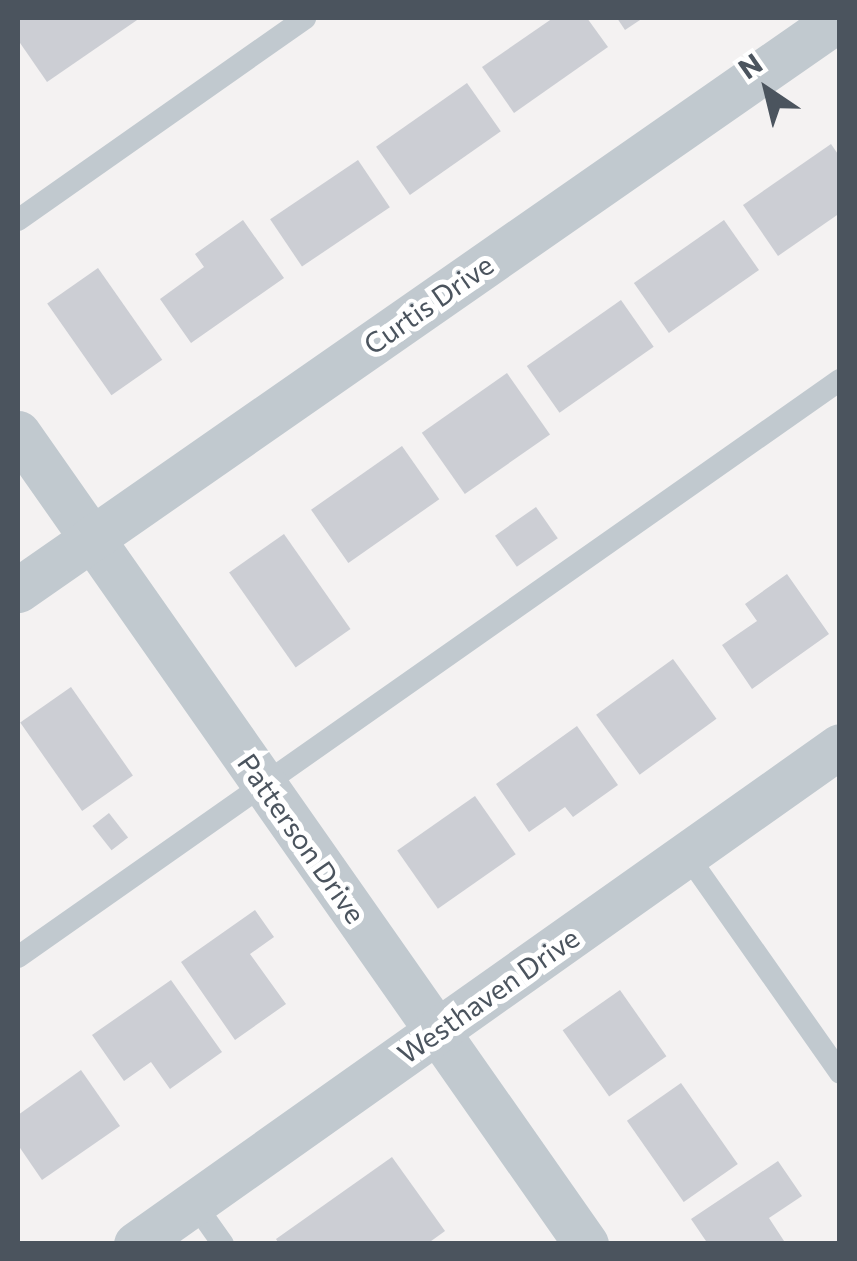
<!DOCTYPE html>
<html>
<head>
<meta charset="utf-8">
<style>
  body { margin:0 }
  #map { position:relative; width:857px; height:1261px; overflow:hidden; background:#f4f2f2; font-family:Commissioner,sans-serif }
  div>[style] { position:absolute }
  .building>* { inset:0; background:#ccced4; transform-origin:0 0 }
  .service>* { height:22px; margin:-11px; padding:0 11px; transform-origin:11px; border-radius:11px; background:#c1c9cf }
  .minor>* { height:45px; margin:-22.5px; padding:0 22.5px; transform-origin:22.5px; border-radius:22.5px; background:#c1c9cf }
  span { translate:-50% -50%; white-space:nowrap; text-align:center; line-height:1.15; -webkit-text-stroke:10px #fff; paint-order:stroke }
  .street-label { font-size:28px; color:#4b545e }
  .frame { position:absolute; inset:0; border:20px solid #4b545e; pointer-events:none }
  .north { position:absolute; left:717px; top:40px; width:100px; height:100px; -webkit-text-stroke:8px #fff; paint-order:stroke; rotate:325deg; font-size:28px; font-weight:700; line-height:40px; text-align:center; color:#4b545e }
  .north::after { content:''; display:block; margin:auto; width:35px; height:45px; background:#4b545e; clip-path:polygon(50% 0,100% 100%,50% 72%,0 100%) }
</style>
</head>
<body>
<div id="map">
  <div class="building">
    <i style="clip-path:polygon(18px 18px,140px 18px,47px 82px,18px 40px)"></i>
    <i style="clip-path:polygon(553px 18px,587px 18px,608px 47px,514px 113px,482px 67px)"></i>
    <i style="clip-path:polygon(617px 18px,643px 18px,625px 30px)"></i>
    <i style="left:467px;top:83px;width:59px;height:111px;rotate:55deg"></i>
    <i style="clip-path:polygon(831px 144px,840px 157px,840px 213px,778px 256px,743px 205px)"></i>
    <i style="left:358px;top:160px;width:57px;height:106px;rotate:56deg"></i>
    <i style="clip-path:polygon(243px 220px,284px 278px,191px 343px,160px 299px,204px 267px,195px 254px)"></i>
    <i style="left:724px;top:220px;width:61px;height:110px;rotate:55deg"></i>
    <i style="left:98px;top:268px;width:112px;height:62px;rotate:55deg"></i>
    <i style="left:621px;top:300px;width:57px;height:115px;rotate:55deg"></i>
    <i style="left:507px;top:373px;width:75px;height:104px;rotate:55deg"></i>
    <i style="left:402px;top:446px;width:65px;height:111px;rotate:55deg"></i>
    <i style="left:536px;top:507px;width:38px;height:50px;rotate:55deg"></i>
    <i style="left:284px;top:534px;width:116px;height:67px;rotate:55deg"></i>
    <i style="clip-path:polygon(787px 574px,829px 634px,752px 689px,722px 645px,757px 621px,745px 604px)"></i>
    <i style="left:673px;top:659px;width:74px;height:95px;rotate:54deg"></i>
    <i style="left:71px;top:687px;width:108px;height:62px;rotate:55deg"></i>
    <i style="clip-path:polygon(577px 726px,618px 785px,573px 817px,565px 807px,529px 832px,496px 784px)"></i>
    <i style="left:475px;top:796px;width:71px;height:95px;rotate:55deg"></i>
    <i style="left:109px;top:813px;width:31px;height:21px;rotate:52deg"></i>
    <i style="clip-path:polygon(255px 910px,274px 937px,250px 954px,286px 1004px,235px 1040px,181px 962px)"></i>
    <i style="clip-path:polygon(171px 980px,222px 1052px,170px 1089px,151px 1062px,124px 1081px,92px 1035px)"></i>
    <i style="left:620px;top:990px;width:81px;height:70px;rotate:55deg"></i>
    <i style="clip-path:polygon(81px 1070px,120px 1126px,42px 1180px,18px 1145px,18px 1115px)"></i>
    <i style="left:681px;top:1083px;width:99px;height:66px;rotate:55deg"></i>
    <i style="clip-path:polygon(392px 1157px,445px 1231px,427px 1244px,279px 1244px,276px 1239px)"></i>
    <i style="clip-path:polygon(778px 1161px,802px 1196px,769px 1218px,786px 1244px,708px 1244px,691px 1219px)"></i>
  </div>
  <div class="service">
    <i style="left:18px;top:220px;width:351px;rotate:-35.1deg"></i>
    <i style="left:687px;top:855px;width:266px;rotate:54.9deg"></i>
    <i style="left:18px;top:957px;width:1004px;rotate:-35.07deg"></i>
    <i style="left:194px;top:1203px;width:50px;rotate:54.7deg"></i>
  </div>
  <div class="minor">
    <i style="left:18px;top:433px;width:990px;rotate:54.99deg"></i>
    <i style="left:18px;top:590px;width:1001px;rotate:-34.83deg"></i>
    <i style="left:136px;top:1244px;width:862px;rotate:-35.28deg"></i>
  </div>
  <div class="street-label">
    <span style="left:428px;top:304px;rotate:-35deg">Curtis Drive</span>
    <span style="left:302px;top:838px;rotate:55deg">Patterson Drive</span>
    <span style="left:488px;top:995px;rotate:-35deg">Westhaven Drive</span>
  </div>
  <div class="frame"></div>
  <div class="north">N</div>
</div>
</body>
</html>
